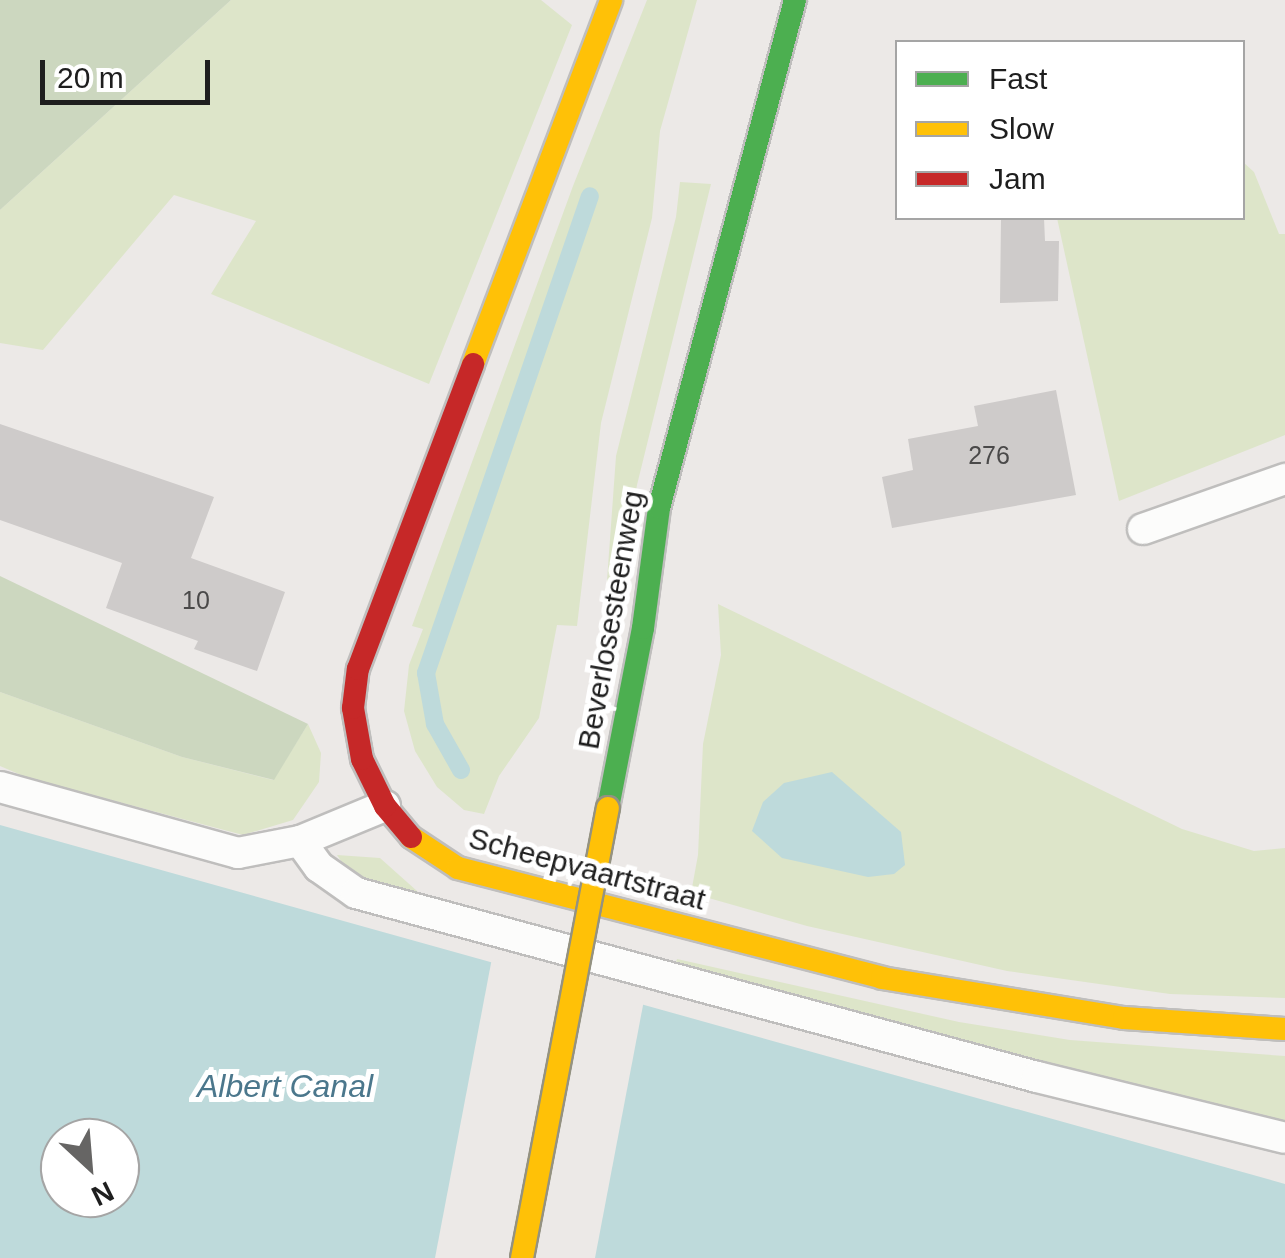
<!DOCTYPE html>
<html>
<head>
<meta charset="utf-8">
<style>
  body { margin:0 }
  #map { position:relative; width:1285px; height:1258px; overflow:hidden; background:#ece9e7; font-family:Helvetica,sans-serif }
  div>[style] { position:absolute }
  .grass>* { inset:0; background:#dde5c9 }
  .forest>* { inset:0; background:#ccd7bf }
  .water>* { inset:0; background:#bedadb }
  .pier>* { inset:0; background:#ece9e7 }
  .stream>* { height:18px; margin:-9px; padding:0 9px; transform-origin:9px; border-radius:9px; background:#bedadb }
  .building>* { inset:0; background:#cecbca }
  .roads { filter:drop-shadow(2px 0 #bfbebd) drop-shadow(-2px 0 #bfbebd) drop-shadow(0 2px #bfbebd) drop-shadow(0 -2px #bfbebd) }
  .lane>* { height:30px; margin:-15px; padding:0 15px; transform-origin:15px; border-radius:15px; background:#fcfcfb }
  .fast>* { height:22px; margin:-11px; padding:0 11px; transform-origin:11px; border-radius:11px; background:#4caf50 }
  .slow>* { height:22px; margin:-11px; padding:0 11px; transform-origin:11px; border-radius:11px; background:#ffc107 }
  .jam>* { height:22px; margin:-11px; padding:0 11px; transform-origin:11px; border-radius:11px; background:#c62828 }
  .bridges { filter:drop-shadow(2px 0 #949281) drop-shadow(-2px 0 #949281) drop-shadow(0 2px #949281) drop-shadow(0 -2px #949281) }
  .slow-bridge>* { height:22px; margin:-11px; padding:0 11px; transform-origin:11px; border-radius:11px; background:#ffc107 }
  span { translate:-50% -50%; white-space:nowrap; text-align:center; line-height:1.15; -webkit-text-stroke:10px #fff; paint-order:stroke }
  .number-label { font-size:25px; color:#4a4949 }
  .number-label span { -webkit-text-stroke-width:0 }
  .street-label { font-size:30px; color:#1e1e1e }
  .water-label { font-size:32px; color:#4b778c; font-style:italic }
  .legend { position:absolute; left:895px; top:40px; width:350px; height:180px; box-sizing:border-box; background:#fff; border:2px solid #a5a5a5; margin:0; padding:12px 18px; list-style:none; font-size:30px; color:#1e1e1e }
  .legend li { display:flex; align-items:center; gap:20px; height:50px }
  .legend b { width:50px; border:2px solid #a5a5a5 }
  .north { position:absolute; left:40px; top:1118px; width:100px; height:100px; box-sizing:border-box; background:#fff; border:2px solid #a5a5a5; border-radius:50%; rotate:154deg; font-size:28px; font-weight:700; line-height:40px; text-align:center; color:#1e1e1e }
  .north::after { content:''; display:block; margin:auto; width:35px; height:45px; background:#666564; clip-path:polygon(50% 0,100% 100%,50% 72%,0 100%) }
  .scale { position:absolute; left:40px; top:60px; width:170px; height:45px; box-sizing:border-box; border:5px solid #1e1e1e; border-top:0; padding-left:12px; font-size:30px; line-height:35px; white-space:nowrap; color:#1e1e1e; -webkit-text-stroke:8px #fff; paint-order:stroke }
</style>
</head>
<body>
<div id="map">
  <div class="grass">
    <i style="clip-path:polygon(231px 0,541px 0,572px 25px,429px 384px,211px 294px,256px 221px,174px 195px,43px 350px,0 343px,0 210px)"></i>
    <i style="clip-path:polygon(647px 0,697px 0,660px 131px,652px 218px,601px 423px,577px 626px,557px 625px,539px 718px,499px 776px,484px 814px,464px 810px,437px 787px,415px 751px,404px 711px,409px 665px,423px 629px,412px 626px,573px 186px)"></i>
    <i style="clip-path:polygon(1243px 162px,1254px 172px,1279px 234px,1285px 234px,1285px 435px,1119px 501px,1057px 218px,1242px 218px)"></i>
    <i style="clip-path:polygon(680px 182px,711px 184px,637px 485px,610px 639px,603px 636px,616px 456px,676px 217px)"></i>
    <i style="clip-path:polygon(718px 604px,1182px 829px,1254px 851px,1285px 848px,1285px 998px,1170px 994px,1007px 971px,807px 926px,691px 893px,698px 855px,703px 744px,721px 655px)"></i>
    <i style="clip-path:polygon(0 692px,182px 757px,273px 780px,308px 724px,321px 753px,319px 782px,293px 820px,243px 835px,28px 778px,0 766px)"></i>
    <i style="clip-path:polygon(337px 855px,380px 858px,426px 899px,354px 880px)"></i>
    <i style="clip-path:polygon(677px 959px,959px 1022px,1070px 1040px,1285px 1056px,1285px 1126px,675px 965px)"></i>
  </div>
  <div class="forest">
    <i style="clip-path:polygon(0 0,231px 0,0 210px)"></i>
    <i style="clip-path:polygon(0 576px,308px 724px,274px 780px,182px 757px,0 692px)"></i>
  </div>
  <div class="water">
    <i style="clip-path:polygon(832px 772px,901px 832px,905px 865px,894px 874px,868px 877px,782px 858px,752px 831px,763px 802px,784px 783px)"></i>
    <i style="clip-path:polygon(evenodd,0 825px,1285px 1184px,1285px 1258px,0 1258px,0 825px,60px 1138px,120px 1138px,120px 1198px,60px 1198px,60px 1138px)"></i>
  </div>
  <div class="pier">
    <i style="clip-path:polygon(492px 958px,644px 1000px,595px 1258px,435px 1258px)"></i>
  </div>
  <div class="stream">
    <i style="left:461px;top:770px;width:53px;rotate:-119.5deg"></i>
    <i style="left:435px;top:724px;width:52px;rotate:-100deg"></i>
    <i style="left:426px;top:673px;width:504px;rotate:-71.03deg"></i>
  </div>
  <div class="building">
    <i style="clip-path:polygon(1001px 218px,1044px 218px,1045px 241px,1059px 241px,1058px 301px,1000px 303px)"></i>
    <i style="clip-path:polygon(1056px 390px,1076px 495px,892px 528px,882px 477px,913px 470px,908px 439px,978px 426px,974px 406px)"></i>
    <i style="clip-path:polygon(0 424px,214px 497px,191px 558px,285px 592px,257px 671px,194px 649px,198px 641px,106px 608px,122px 563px,0 520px)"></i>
  </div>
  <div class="roads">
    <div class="lane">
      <i style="left:1143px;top:529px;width:151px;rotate:-19.4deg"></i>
      <i style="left:0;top:787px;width:247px;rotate:15.5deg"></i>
      <i style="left:238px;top:853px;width:63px;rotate:-11deg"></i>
      <i style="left:300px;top:841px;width:92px;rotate:-22.4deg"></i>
      <i style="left:300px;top:841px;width:32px;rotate:54deg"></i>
      <i style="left:319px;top:867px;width:45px;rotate:35.1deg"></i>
      <i style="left:356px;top:893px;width:705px;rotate:15.12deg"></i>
      <i style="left:1037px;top:1077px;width:255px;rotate:13.8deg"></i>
    </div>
    <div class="fast">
      <i style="left:608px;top:808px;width:183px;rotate:-79deg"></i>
      <i style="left:643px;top:628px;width:121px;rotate:-82.4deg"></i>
      <i style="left:659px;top:508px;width:526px;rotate:-75.01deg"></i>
    </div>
    <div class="slow">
      <i style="left:473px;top:364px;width:389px;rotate:-69.2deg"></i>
      <i style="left:411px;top:837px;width:56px;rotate:33.4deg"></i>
      <i style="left:458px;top:868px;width:438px;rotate:14.5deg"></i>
      <i style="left:882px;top:978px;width:245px;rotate:9.4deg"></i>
      <i style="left:1124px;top:1018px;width:161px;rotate:3.9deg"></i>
    </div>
    <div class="jam">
      <i style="left:411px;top:837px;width:40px;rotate:-130deg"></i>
      <i style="left:385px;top:806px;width:52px;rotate:-116.1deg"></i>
      <i style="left:362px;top:759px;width:52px;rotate:-100deg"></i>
      <i style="left:353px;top:708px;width:39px;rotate:-83deg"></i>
      <i style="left:358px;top:669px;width:326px;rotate:-69.3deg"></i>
    </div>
  </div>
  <div class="bridges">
    <div class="slow-bridge">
      <i style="left:522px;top:1258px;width:458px;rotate:-79.2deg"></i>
    </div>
  </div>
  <div class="number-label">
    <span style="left:989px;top:455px">276</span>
    <span style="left:196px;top:600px">10</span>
  </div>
  <div class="street-label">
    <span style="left:611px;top:620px;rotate:-80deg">Beverlosesteenweg</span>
    <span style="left:587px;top:869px;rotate:15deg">Scheepvaartstraat</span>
  </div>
  <div class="water-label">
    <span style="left:285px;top:1086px">Albert Canal</span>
  </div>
  <ul class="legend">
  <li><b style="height:12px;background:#4caf50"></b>Fast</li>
  <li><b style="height:12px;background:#ffc107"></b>Slow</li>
  <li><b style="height:12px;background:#c62828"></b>Jam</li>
  </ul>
  <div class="north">N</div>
  <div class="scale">20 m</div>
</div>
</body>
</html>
